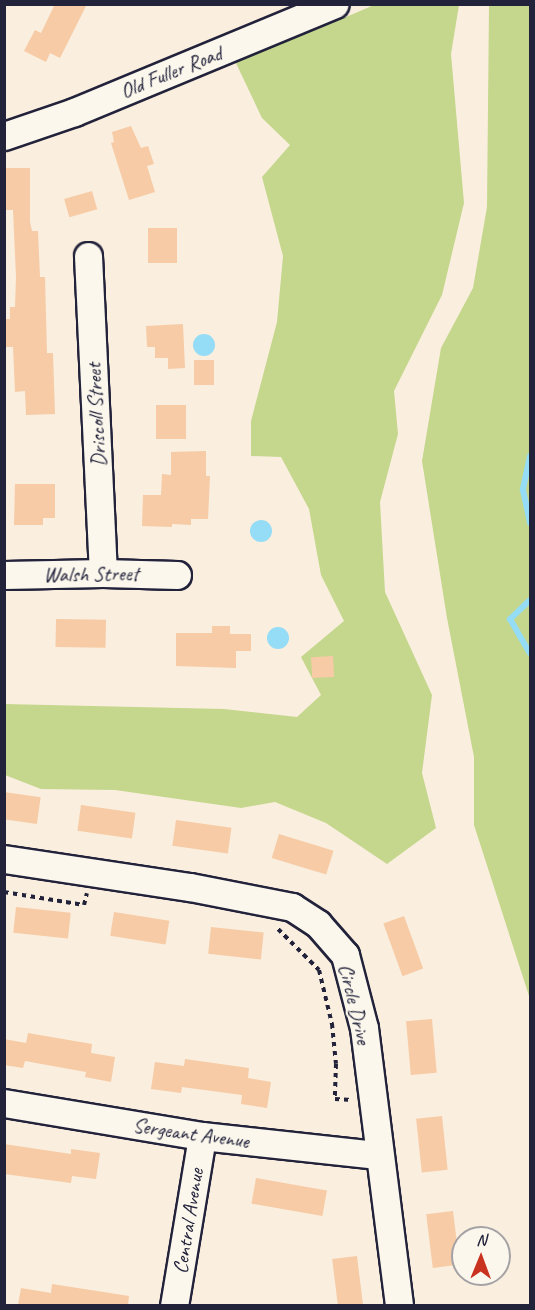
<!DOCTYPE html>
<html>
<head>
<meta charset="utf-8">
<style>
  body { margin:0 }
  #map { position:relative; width:535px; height:1310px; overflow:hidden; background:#faeede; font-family:Caveat,sans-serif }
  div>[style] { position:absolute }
  .green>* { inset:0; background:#c4d78c }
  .water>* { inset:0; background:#95dcf7 }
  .round { border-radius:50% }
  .stream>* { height:6px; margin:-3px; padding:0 3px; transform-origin:3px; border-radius:3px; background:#95dcf7 }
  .building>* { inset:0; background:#f6cba5; transform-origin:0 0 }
  .path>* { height:4px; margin-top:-2px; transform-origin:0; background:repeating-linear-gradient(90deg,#22223b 0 4.5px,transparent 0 9px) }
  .roads { filter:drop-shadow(2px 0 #22223b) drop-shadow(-2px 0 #22223b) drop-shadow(0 2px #22223b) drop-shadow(0 -2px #22223b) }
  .minor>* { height:27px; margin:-13.5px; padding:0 13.5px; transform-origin:13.5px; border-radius:13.5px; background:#fbf7ec }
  span { translate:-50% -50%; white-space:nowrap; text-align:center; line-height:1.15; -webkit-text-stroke:4.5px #fbf7ec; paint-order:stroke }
  .street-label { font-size:21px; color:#22223b }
  .frame { position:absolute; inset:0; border:6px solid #22223b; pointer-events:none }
  .north { position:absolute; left:451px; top:1226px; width:60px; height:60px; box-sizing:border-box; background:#fbf7ec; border:2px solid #a4a2a5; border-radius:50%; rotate:1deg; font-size:16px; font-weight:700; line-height:24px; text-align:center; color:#22223b }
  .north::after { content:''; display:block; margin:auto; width:21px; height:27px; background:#c8321e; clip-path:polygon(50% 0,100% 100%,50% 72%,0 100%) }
</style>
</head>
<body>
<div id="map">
  <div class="green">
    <i style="clip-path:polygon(374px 5px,459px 5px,451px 54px,464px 203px,442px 295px,394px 391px,398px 434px,380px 502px,385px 592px,432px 695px,422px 773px,436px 828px,387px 864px,326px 823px,275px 802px,241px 808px,115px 790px,41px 789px,5px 775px,4px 704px,224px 709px,297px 717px,321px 695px,301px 657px,344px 621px,321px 575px,309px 509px,281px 457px,251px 456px,251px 421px,277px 322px,283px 256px,262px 177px,290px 145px,262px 118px,234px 59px,318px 29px)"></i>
    <i style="clip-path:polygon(489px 5px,530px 5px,530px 999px,474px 825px,474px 757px,447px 618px,422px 461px,441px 348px,473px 288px,487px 207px)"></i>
  </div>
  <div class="water">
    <i class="round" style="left:193px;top:334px;width:22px;height:22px"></i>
    <i class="round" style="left:250px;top:520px;width:22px;height:22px"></i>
    <i class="round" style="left:267px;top:627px;width:22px;height:22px"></i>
  </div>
  <div class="stream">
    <i style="left:530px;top:456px;width:35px;rotate:102deg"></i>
    <i style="left:523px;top:490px;width:34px;rotate:78deg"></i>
    <i style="left:530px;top:600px;width:28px;rotate:136deg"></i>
    <i style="left:510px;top:619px;width:39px;rotate:60deg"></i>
  </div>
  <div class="building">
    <i style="clip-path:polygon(55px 4px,87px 4px,60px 58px,50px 53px,46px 62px,24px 51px,35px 30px,41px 33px)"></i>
    <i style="clip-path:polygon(131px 126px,141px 148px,148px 146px,154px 164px,147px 166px,155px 192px,129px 200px,111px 143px,114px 142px,112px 132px)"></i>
    <i style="clip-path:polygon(4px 168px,30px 168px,30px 222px,32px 231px,38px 231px,40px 277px,45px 277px,47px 353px,53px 353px,55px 414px,26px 415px,25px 391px,15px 392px,13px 347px,4px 347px,4px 319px,10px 319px,10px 307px,15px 307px,16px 277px,13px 210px,4px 210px)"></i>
    <i style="left:92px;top:191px;width:19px;height:29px;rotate:74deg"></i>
    <i style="left:177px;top:228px;width:35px;height:29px;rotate:90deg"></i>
    <i style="clip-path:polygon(183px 324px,185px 368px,168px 369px,168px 358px,155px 358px,155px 347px,147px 347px,146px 326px)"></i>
    <i style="left:194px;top:360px;width:20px;height:25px"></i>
    <i style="left:156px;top:405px;width:30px;height:34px"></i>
    <i style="clip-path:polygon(206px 451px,206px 476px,210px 476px,208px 519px,191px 519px,191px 525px,172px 524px,172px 527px,142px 526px,143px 495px,161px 495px,162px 474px,171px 475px,171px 452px)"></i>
    <i style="clip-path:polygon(15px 484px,55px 484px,55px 518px,43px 518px,43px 525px,14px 525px)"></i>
    <i style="left:56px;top:619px;width:50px;height:28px;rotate:1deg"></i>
    <i style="clip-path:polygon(212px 626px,230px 626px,230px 634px,251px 634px,251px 651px,236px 651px,236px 668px,176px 666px,176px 633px,212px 633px)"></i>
    <i style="left:333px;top:656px;width:21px;height:22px;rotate:87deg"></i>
    <i style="left:4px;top:792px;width:37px;height:27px;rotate:8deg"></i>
    <i style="left:81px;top:805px;width:55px;height:26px;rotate:8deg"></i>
    <i style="left:176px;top:820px;width:56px;height:26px;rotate:8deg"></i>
    <i style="left:279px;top:834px;width:57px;height:25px;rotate:17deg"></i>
    <i style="left:16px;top:907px;width:55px;height:26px;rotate:6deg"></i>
    <i style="left:114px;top:912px;width:56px;height:24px;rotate:9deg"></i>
    <i style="left:404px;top:916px;width:56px;height:22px;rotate:70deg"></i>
    <i style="left:211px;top:927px;width:53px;height:27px;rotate:6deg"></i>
    <i style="left:432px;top:1019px;width:54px;height:26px;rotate:85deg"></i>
    <i style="clip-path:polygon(28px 1033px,92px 1044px,91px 1053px,115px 1057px,111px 1082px,85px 1077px,86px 1072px,25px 1061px,23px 1068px,4px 1065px,4px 1039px,26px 1043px)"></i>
    <i style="clip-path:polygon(185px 1059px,249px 1068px,248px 1078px,271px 1082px,267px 1108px,241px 1104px,242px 1095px,182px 1087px,181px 1093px,151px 1089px,155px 1062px,184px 1066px)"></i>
    <i style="left:442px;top:1116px;width:54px;height:26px;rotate:84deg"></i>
    <i style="clip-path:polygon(4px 1144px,71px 1154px,71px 1149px,100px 1153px,96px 1179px,72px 1176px,71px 1183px,4px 1174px)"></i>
    <i style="left:256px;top:1178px;width:72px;height:26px;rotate:10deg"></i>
    <i style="left:453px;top:1211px;width:54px;height:27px;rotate:83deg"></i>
    <i style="left:357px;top:1256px;width:49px;height:25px;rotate:83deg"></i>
    <i style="clip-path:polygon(52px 1284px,129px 1296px,128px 1305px,18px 1305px,21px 1288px,51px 1293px)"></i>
  </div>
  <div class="path">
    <i style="left:4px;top:892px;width:81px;rotate:9.2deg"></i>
    <i style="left:84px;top:905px;width:12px;rotate:-76deg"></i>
    <i style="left:278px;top:929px;width:58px;rotate:45deg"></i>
    <i style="left:319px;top:970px;width:56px;rotate:76.5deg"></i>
    <i style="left:332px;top:1024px;width:40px;rotate:84.3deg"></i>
    <i style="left:336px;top:1064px;width:35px;rotate:92deg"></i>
    <i style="left:335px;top:1099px;width:17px;rotate:3deg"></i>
  </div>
  <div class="roads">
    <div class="minor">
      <i style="left:4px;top:136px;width:74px;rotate:-18.9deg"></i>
      <i style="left:74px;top:112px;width:282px;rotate:-22.5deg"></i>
      <i style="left:88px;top:256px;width:317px;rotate:87.3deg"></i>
      <i style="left:4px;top:575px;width:99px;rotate:-1.2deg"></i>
      <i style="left:103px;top:573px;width:74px;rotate:1.5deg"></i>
      <i style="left:4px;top:859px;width:188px;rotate:8.6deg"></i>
      <i style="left:190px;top:887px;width:104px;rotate:11.1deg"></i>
      <i style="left:292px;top:907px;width:31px;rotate:33deg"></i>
      <i style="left:318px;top:924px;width:41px;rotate:48.9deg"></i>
      <i style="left:345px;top:955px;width:75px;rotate:75.4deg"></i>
      <i style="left:364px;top:1028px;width:280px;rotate:82.8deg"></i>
      <i style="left:4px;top:1103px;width:201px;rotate:9.5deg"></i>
      <i style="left:202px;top:1136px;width:177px;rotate:6.2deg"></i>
      <i style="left:174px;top:1306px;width:172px;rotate:-80.6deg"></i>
    </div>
  </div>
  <div class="street-label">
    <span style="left:171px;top:72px;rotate:-22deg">Old Fuller Road</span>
    <span style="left:96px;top:415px;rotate:-93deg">Driscoll Street</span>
    <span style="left:91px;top:574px;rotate:-1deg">Walsh Street</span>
    <span style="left:355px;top:1004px;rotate:77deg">Circle Drive</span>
    <span style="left:191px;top:1133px;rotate:8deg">Sergeant Avenue</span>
    <span style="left:188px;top:1221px;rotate:-81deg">Central Avenue</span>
  </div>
  <div class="frame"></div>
  <div class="north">N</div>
</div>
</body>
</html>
